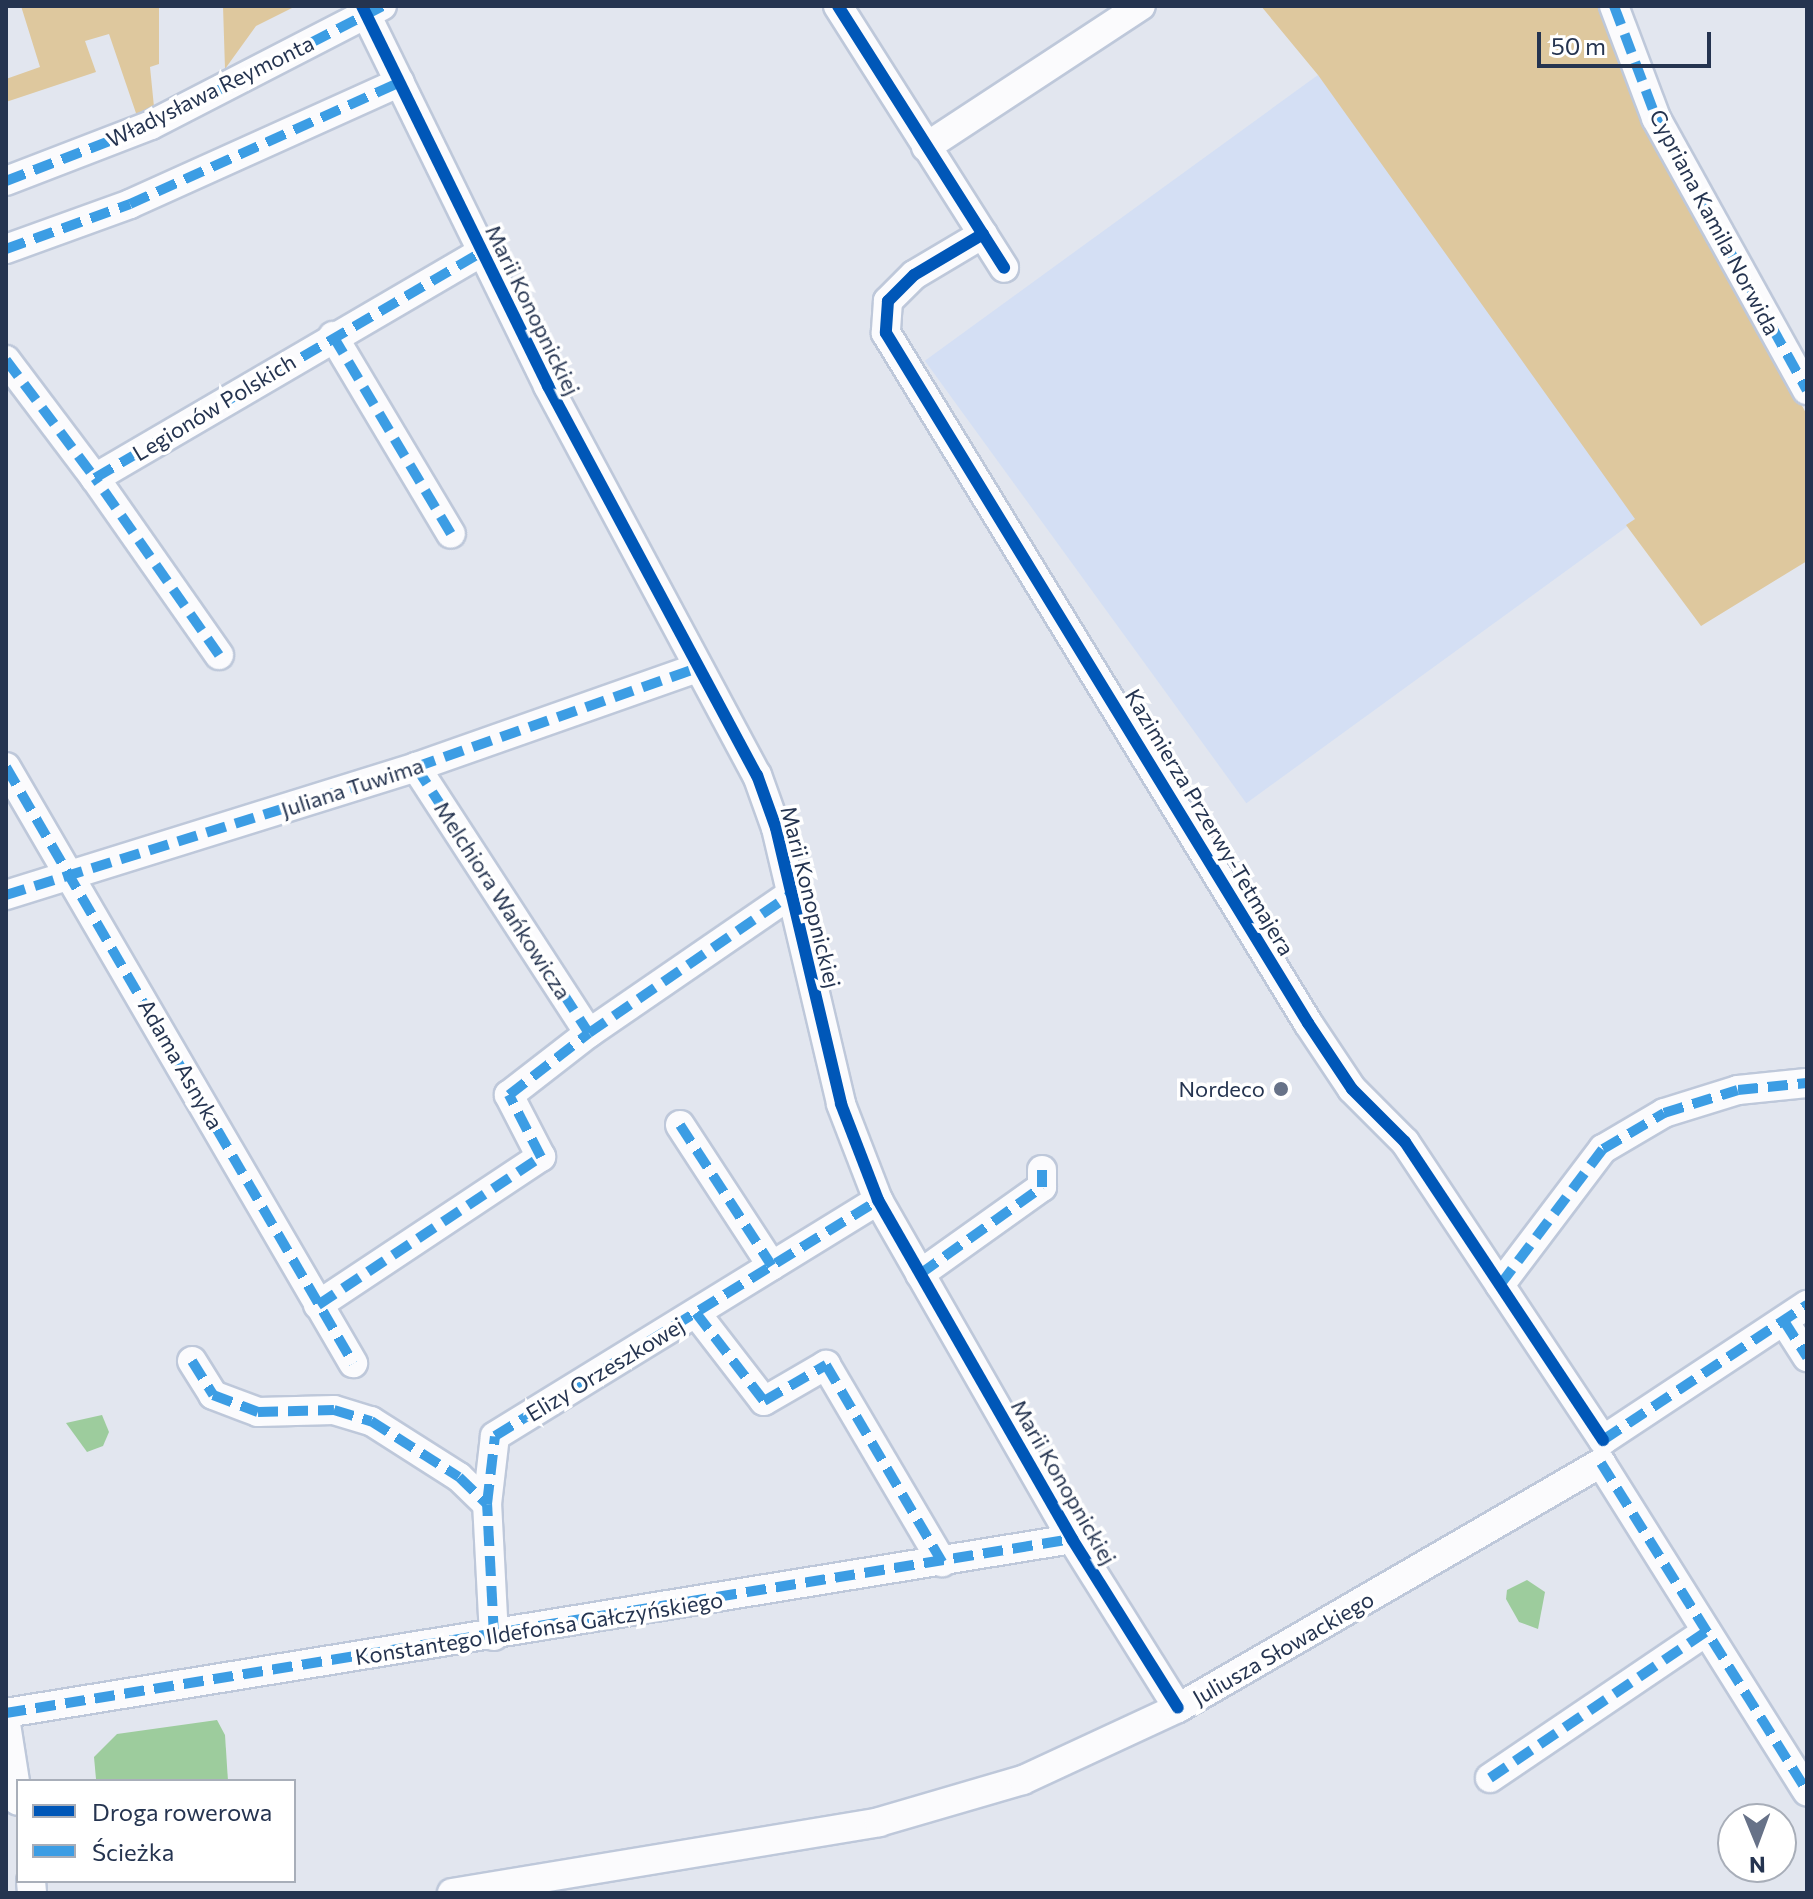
<!DOCTYPE html>
<html>
<head>
<meta charset="utf-8">
<style>
  body { margin:0 }
  #map { position:relative; width:1813px; height:1899px; overflow:hidden; background:#e2e6ef; font-family:Commissioner,sans-serif }
  div>[style] { position:absolute }
  .built>* { inset:0; background:#d4dff4; transform-origin:0 0 }
  .green>* { inset:0; background:#dec89e }
  .water>* { inset:0; background:#9dcc9d }
  .roads { filter:drop-shadow(2px 0 #bec8da) drop-shadow(-2px 0 #bec8da) drop-shadow(0 2px #bec8da) drop-shadow(0 -2px #bec8da) }
  .minor>* { height:28px; margin:-14px; padding:0 14px; transform-origin:14px; border-radius:14px; background:#fbfbfd }
  .quiet>* { height:10px; margin-top:-5px; transform-origin:0; background:repeating-linear-gradient(90deg,#3c9de4 0 20px,transparent 0 30px) }
  .cycleway>* { height:12px; margin:-6px; padding:0 6px; transform-origin:6px; border-radius:6px; background:#0057b8 }
  .dots>* { width:22px; height:22px; translate:-50% -50%; box-sizing:border-box; border:4px solid #fff; border-radius:50% }
  span { translate:-50% -50%; white-space:nowrap; text-align:center; line-height:1.15; -webkit-text-stroke:7px #fff; paint-order:stroke }
  .street-label { font-size:22px; color:#253450 }
  .poi-label { font-size:22px; color:#253450 }
  .right { translate:-100% -50%; text-align:right }
  .frame { position:absolute; inset:0; border:8px solid #253450; pointer-events:none }
  .legend { position:absolute; left:16px; top:1779px; width:280px; height:104px; box-sizing:border-box; background:#fff; border:2px solid #a8aeb9; margin:0; padding:10px 14px; list-style:none; font-size:24px; color:#253450 }
  .legend li { display:flex; align-items:center; gap:16px; height:40px }
  .legend b { width:40px; border:2px solid #a8aeb9 }
  .north { position:absolute; left:1717px; top:1803px; width:80px; height:80px; box-sizing:border-box; background:#fff; border:2px solid #a8aeb9; border-radius:50%; rotate:179deg; font-size:22px; font-weight:700; line-height:32px; text-align:center; color:#253450 }
  .north::after { content:''; display:block; margin:auto; width:28px; height:36px; background:#677288; clip-path:polygon(50% 0,100% 100%,50% 72%,0 100%) }
  .scale { position:absolute; left:1537px; top:32px; width:174px; height:36px; box-sizing:border-box; border:4px solid #253450; border-top:0; padding-left:10px; font-size:24px; line-height:28px; white-space:nowrap; color:#253450; -webkit-text-stroke:6px #fff; paint-order:stroke }
</style>
</head>
<body>
<div id="map">
  <div class="built">
    <i style="left:1318px;top:75px;width:547px;height:486px;rotate:54deg"></i>
  </div>
  <div class="green">
    <i style="clip-path:polygon(21px 6px,159px 6px,159px 64px,150px 67px,155px 117px,139px 122px,109px 34px,85px 41px,96px 72px,6px 102px,6px 79px,40px 67px)"></i>
    <i style="clip-path:polygon(223px 6px,296px 6px,256px 26px,225px 69px)"></i>
    <i style="clip-path:polygon(1261px 6px,1597px 6px,1643px 108px,1807px 415px,1807px 561px,1701px 626px,1626px 525px,1635px 519px,1318px 75px)"></i>
  </div>
  <div class="water">
    <i style="clip-path:polygon(102px 1415px,109px 1432px,103px 1446px,87px 1452px,66px 1423px)"></i>
    <i style="clip-path:polygon(1527px 1580px,1545px 1592px,1538px 1629px,1519px 1622px,1506px 1599px,1507px 1590px)"></i>
    <i style="clip-path:polygon(217px 1720px,225px 1735px,228px 1781px,96px 1779px,94px 1757px,117px 1734px)"></i>
  </div>
  <div class="roads">
    <div class="minor">
      <i style="left:362px;top:6px;width:423px;rotate:63.9deg"></i>
      <i style="left:548px;top:386px;width:442px;rotate:61.8deg"></i>
      <i style="left:757px;top:775px;width:56px;rotate:70.3deg"></i>
      <i style="left:776px;top:828px;width:284px;rotate:76.7deg"></i>
      <i style="left:841px;top:1104px;width:103px;rotate:68.9deg"></i>
      <i style="left:878px;top:1200px;width:391px;rotate:60.2deg"></i>
      <i style="left:1072px;top:1539px;width:199px;rotate:57.9deg"></i>
      <i style="left:838px;top:6px;width:310px;rotate:57.6deg"></i>
      <i style="left:1614px;top:6px;width:120px;rotate:69.4deg"></i>
      <i style="left:1656px;top:118px;width:311px;rotate:61deg"></i>
      <i style="left:926px;top:147px;width:257px;rotate:-33.3deg"></i>
      <i style="left:6px;top:181px;width:155px;rotate:-21.1deg"></i>
      <i style="left:151px;top:125px;width:260px;rotate:-27.3deg"></i>
      <i style="left:983px;top:234px;width:80px;rotate:149.3deg"></i>
      <i style="left:914px;top:275px;width:37px;rotate:135deg"></i>
      <i style="left:888px;top:301px;width:32px;rotate:94deg"></i>
      <i style="left:886px;top:333px;width:809px;rotate:58.55deg"></i>
      <i style="left:1308px;top:1023px;width:79px;rotate:56.3deg"></i>
      <i style="left:1352px;top:1089px;width:75px;rotate:45deg"></i>
      <i style="left:1405px;top:1142px;width:358px;rotate:56.4deg"></i>
      <i style="left:6px;top:249px;width:132px;rotate:-19.9deg"></i>
      <i style="left:130px;top:204px;width:296px;rotate:-24.3deg"></i>
      <i style="left:333px;top:336px;width:230px;rotate:59.2deg"></i>
      <i style="left:6px;top:360px;width:148px;rotate:53deg"></i>
      <i style="left:219px;top:655px;width:216px;rotate:-125deg"></i>
      <i style="left:95px;top:478px;width:447px;rotate:-30.3deg"></i>
      <i style="left:6px;top:767px;width:690px;rotate:59.79deg"></i>
      <i style="left:416px;top:767px;width:317px;rotate:57deg"></i>
      <i style="left:6px;top:895px;width:430px;rotate:-17.3deg"></i>
      <i style="left:416px;top:767px;width:296px;rotate:-19.4deg"></i>
      <i style="left:680px;top:1125px;width:168px;rotate:56.9deg"></i>
      <i style="left:920px;top:1274px;width:150px;rotate:-35.5deg"></i>
      <i style="left:1042px;top:1187px;width:17px;rotate:-90deg"></i>
      <i style="left:1500px;top:1285px;width:171px;rotate:-52.9deg"></i>
      <i style="left:1603px;top:1149px;width:71px;rotate:-30.5deg"></i>
      <i style="left:1664px;top:1113px;width:77px;rotate:-17.3deg"></i>
      <i style="left:1738px;top:1090px;width:69px;rotate:-5.8deg"></i>
      <i style="left:318px;top:1305px;width:268px;rotate:-33.6deg"></i>
      <i style="left:541px;top:1157px;width:70px;rotate:-117.3deg"></i>
      <i style="left:509px;top:1095px;width:101px;rotate:-37.8deg"></i>
      <i style="left:589px;top:1033px;width:244px;rotate:-34.5deg"></i>
      <i style="left:696px;top:1313px;width:111px;rotate:52.3deg"></i>
      <i style="left:764px;top:1401px;width:72px;rotate:-30.1deg"></i>
      <i style="left:826px;top:1365px;width:229px;rotate:59.5deg"></i>
      <i style="left:1784px;top:1321px;width:43px;rotate:57.4deg"></i>
      <i style="left:192px;top:1361px;width:40px;rotate:58deg"></i>
      <i style="left:213px;top:1395px;width:48px;rotate:20.7deg"></i>
      <i style="left:258px;top:1412px;width:76px;rotate:-1.5deg"></i>
      <i style="left:334px;top:1410px;width:39px;rotate:17deg"></i>
      <i style="left:371px;top:1421px;width:104px;rotate:32.5deg"></i>
      <i style="left:459px;top:1477px;width:39px;rotate:44deg"></i>
      <i style="left:1603px;top:1440px;width:245px;rotate:-33.5deg"></i>
      <i style="left:1601px;top:1463px;width:388px;rotate:57.9deg"></i>
      <i style="left:494px;top:1636px;width:132px;rotate:-93deg"></i>
      <i style="left:487px;top:1504px;width:68px;rotate:-83.3deg"></i>
      <i style="left:495px;top:1436px;width:450px;rotate:-31.6deg"></i>
      <i style="left:6px;top:1713px;width:1080px;rotate:-9.27deg"></i>
      <i style="left:6px;top:1724px;width:78px;rotate:81.1deg"></i>
      <i style="left:1490px;top:1778px;width:261px;rotate:-34.1deg"></i>
      <i style="left:31px;top:1881px;width:12px;rotate:85deg"></i>
      <i style="left:452px;top:1893px;width:433px;rotate:-9.4deg"></i>
      <i style="left:879px;top:1822px;width:150px;rotate:-16.3deg"></i>
      <i style="left:1023px;top:1780px;width:171px;rotate:-24.9deg"></i>
      <i style="left:1178px;top:1708px;width:489px;rotate:-30.1deg"></i>
    </div>
  </div>
  <div class="quiet">
    <i style="left:1614px;top:6px;width:120px;rotate:69.4deg"></i>
    <i style="left:1656px;top:118px;width:311px;rotate:61deg"></i>
    <i style="left:6px;top:181px;width:155px;rotate:-21.1deg"></i>
    <i style="left:151px;top:125px;width:261px;rotate:-27.2deg"></i>
    <i style="left:6px;top:249px;width:132px;rotate:-19.9deg"></i>
    <i style="left:130px;top:204px;width:296px;rotate:-24.3deg"></i>
    <i style="left:333px;top:336px;width:230px;rotate:59.2deg"></i>
    <i style="left:6px;top:360px;width:148px;rotate:53deg"></i>
    <i style="left:219px;top:655px;width:216px;rotate:-125deg"></i>
    <i style="left:95px;top:478px;width:447px;rotate:-30.3deg"></i>
    <i style="left:6px;top:767px;width:690px;rotate:59.79deg"></i>
    <i style="left:416px;top:767px;width:317px;rotate:57deg"></i>
    <i style="left:6px;top:895px;width:430px;rotate:-17.3deg"></i>
    <i style="left:416px;top:767px;width:296px;rotate:-19.4deg"></i>
    <i style="left:680px;top:1125px;width:168px;rotate:56.9deg"></i>
    <i style="left:920px;top:1274px;width:150px;rotate:-35.5deg"></i>
    <i style="left:1042px;top:1187px;width:17px;rotate:-90deg"></i>
    <i style="left:1500px;top:1285px;width:171px;rotate:-52.9deg"></i>
    <i style="left:1603px;top:1149px;width:71px;rotate:-30.5deg"></i>
    <i style="left:1664px;top:1113px;width:77px;rotate:-17.3deg"></i>
    <i style="left:1738px;top:1090px;width:69px;rotate:-5.8deg"></i>
    <i style="left:318px;top:1305px;width:268px;rotate:-33.6deg"></i>
    <i style="left:541px;top:1157px;width:70px;rotate:-117.3deg"></i>
    <i style="left:509px;top:1095px;width:101px;rotate:-37.8deg"></i>
    <i style="left:589px;top:1033px;width:244px;rotate:-34.5deg"></i>
    <i style="left:696px;top:1313px;width:111px;rotate:52.3deg"></i>
    <i style="left:764px;top:1401px;width:72px;rotate:-30.1deg"></i>
    <i style="left:826px;top:1365px;width:229px;rotate:59.5deg"></i>
    <i style="left:1784px;top:1321px;width:43px;rotate:57.4deg"></i>
    <i style="left:192px;top:1361px;width:40px;rotate:58deg"></i>
    <i style="left:213px;top:1395px;width:48px;rotate:20.7deg"></i>
    <i style="left:258px;top:1412px;width:76px;rotate:-1.5deg"></i>
    <i style="left:334px;top:1410px;width:39px;rotate:17deg"></i>
    <i style="left:371px;top:1421px;width:104px;rotate:32.5deg"></i>
    <i style="left:459px;top:1477px;width:39px;rotate:44deg"></i>
    <i style="left:1603px;top:1440px;width:245px;rotate:-33.5deg"></i>
    <i style="left:1601px;top:1463px;width:388px;rotate:57.9deg"></i>
    <i style="left:494px;top:1636px;width:132px;rotate:-93deg"></i>
    <i style="left:487px;top:1504px;width:68px;rotate:-83.3deg"></i>
    <i style="left:495px;top:1436px;width:450px;rotate:-31.6deg"></i>
    <i style="left:6px;top:1713px;width:1080px;rotate:-9.27deg"></i>
    <i style="left:1490px;top:1778px;width:261px;rotate:-34.1deg"></i>
  </div>
  <div class="cycleway">
    <i style="left:362px;top:6px;width:423px;rotate:63.9deg"></i>
    <i style="left:548px;top:386px;width:442px;rotate:61.8deg"></i>
    <i style="left:757px;top:775px;width:56px;rotate:70.3deg"></i>
    <i style="left:776px;top:828px;width:284px;rotate:76.7deg"></i>
    <i style="left:841px;top:1104px;width:103px;rotate:68.9deg"></i>
    <i style="left:878px;top:1200px;width:391px;rotate:60.2deg"></i>
    <i style="left:1072px;top:1539px;width:199px;rotate:57.9deg"></i>
    <i style="left:838px;top:6px;width:310px;rotate:57.6deg"></i>
    <i style="left:983px;top:234px;width:80px;rotate:149.3deg"></i>
    <i style="left:914px;top:275px;width:37px;rotate:135deg"></i>
    <i style="left:888px;top:301px;width:32px;rotate:94deg"></i>
    <i style="left:886px;top:333px;width:809px;rotate:58.55deg"></i>
    <i style="left:1308px;top:1023px;width:79px;rotate:56.3deg"></i>
    <i style="left:1352px;top:1089px;width:75px;rotate:45deg"></i>
    <i style="left:1405px;top:1142px;width:358px;rotate:56.4deg"></i>
  </div>
  <div class="dots">
    <i style="left:1281px;top:1089px;background:#677288"></i>
  </div>
  <div class="street-label">
    <span style="left:210px;top:91px;rotate:-26deg">Władysława Reymonta</span>
    <span style="left:1715px;top:222px;rotate:62deg">Cypriana Kamila Norwida</span>
    <span style="left:533px;top:310px;rotate:64deg">Marii Konopnickiej</span>
    <span style="left:214px;top:407px;rotate:-31deg">Legionów Polskich</span>
    <span style="left:352px;top:787px;rotate:-18deg">Juliana Tuwima</span>
    <span style="left:1210px;top:822px;rotate:59deg">Kazimierza Przerwy-Tetmajera</span>
    <span style="left:811px;top:897px;rotate:76deg">Marii Konopnickiej</span>
    <span style="left:503px;top:900px;rotate:57deg">Melchiora Wańkowicza</span>
    <span style="left:181px;top:1064px;rotate:60deg">Adama Asnyka</span>
    <span style="left:605px;top:1369px;rotate:-31deg">Elizy Orzeszkowej</span>
    <span style="left:1064px;top:1482px;rotate:60deg">Marii Konopnickiej</span>
    <span style="left:539px;top:1628px;rotate:-9deg">Konstantego Ildefonsa Gałczyńskiego</span>
    <span style="left:1283px;top:1648px;rotate:-30deg">Juliusza Słowackiego</span>
  </div>
  <div class="poi-label">
    <span class="right" style="left:1265px;top:1089px">Nordeco</span>
  </div>
  <div class="frame"></div>
  <ul class="legend">
  <li><b style="height:10px;background:#0057b8"></b>Droga rowerowa</li>
  <li><b style="height:10px;background:#3c9de4"></b>Ścieżka</li>
  </ul>
  <div class="north">N</div>
  <div class="scale">50 m</div>
</div>
</body>
</html>
